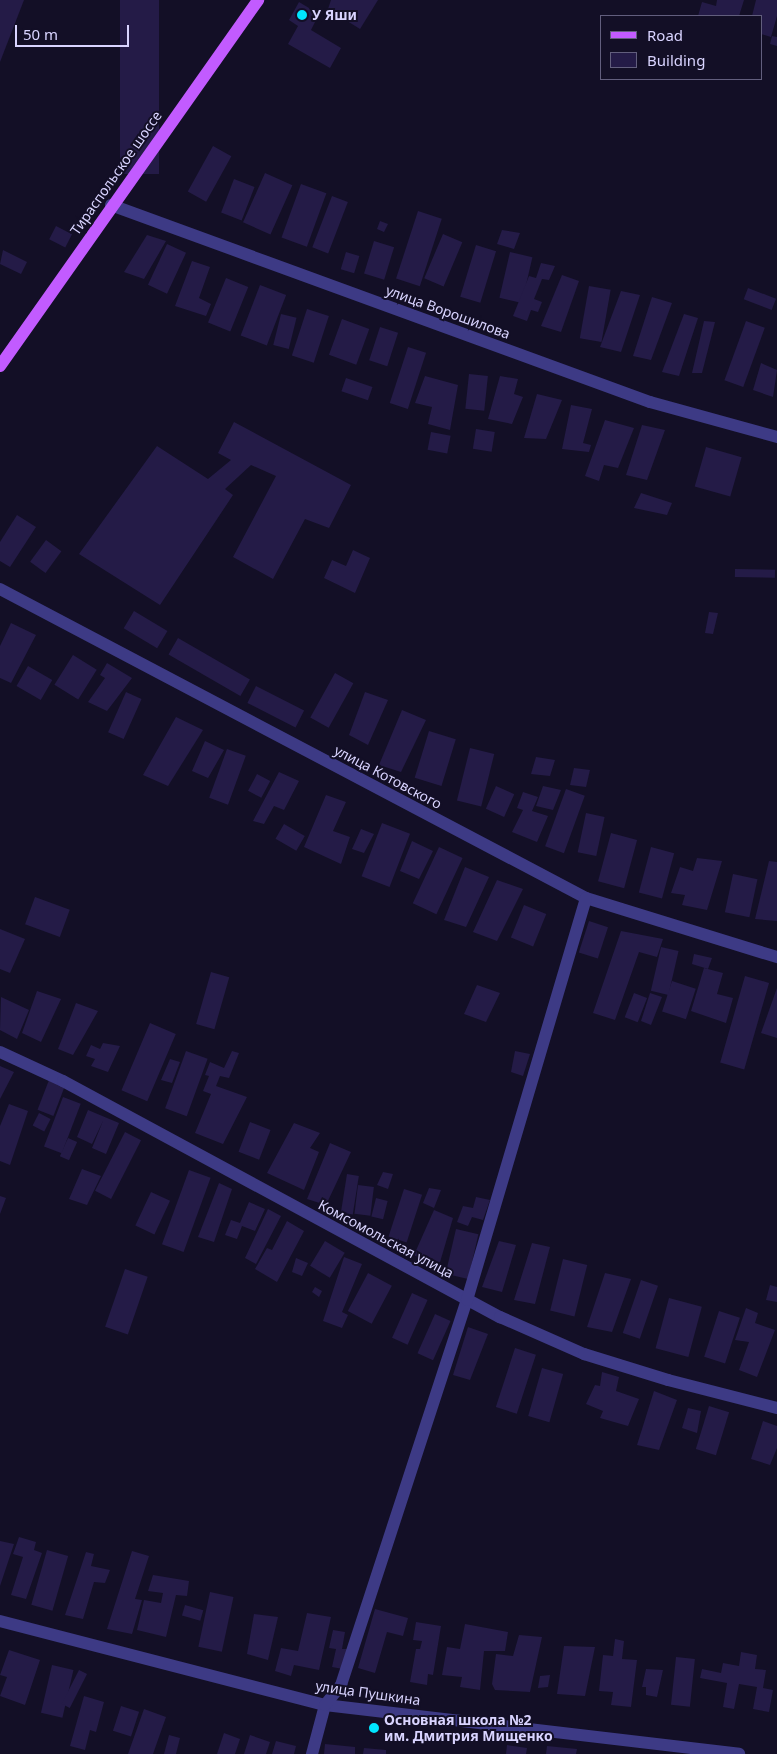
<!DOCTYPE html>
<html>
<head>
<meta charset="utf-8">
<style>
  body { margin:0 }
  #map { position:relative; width:777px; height:1754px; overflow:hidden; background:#130f26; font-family:"Noto Sans",sans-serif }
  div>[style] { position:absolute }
  .building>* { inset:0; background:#241b47; transform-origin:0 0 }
  .minor>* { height:12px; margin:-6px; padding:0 6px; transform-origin:6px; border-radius:6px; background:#3d3a85 }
  .major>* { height:12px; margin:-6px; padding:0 6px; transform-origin:6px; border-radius:6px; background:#c25bff }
  .dots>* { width:14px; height:14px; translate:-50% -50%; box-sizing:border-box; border:2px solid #130f26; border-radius:50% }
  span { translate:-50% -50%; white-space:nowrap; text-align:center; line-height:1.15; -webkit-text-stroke:4px #130f26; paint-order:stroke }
  .poi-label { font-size:14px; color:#d9d4ff; font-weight:700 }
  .left { translate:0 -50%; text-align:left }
  .street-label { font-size:14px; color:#d9d4ff }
  .legend { position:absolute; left:600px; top:15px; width:162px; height:65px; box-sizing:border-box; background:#130f26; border:1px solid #625e7d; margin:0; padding:6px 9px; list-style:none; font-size:15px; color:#d9d4ff }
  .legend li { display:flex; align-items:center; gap:10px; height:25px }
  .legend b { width:25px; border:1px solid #625e7d }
  .scale { position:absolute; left:15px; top:25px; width:114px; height:22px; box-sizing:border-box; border:2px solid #d9d4ff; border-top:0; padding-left:6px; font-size:15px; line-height:18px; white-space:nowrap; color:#d9d4ff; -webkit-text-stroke:4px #130f26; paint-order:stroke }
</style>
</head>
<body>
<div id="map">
  <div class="building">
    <i style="clip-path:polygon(0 0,24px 0,0 62px)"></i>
    <i style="left:120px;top:0;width:39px;height:174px"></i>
    <i style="clip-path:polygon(331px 0,378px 0,360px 29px,328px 9px)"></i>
    <i style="clip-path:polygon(717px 0,744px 0,739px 16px,698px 16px,702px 2px,716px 6px)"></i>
    <i style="clip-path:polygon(756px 0,777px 0,777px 16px,771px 37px,761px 34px,761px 16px,752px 16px)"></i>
    <i style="clip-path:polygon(299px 2px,319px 14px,311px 30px,341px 48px,330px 68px,288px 44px,298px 26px,289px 20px)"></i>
    <i style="clip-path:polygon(772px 36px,777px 37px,777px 46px,770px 44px)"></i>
    <i style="left:213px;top:146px;width:21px;height:52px;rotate:29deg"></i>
    <i style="left:265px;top:173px;width:30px;height:54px;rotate:24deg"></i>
    <i style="left:234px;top:179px;width:22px;height:36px;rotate:21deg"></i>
    <i style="left:301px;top:184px;width:27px;height:57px;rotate:20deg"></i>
    <i style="left:332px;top:196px;width:17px;height:55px;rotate:21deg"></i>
    <i style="left:418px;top:211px;width:25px;height:71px;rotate:18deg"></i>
    <i style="clip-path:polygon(380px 221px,388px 224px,384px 232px,377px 229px)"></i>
    <i style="left:56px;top:226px;width:18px;height:15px;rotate:27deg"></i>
    <i style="clip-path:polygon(502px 230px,520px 233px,514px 249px,497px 244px)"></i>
    <i style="left:443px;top:234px;width:21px;height:48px;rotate:23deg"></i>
    <i style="clip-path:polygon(147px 235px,166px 241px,144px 279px,124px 272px)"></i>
    <i style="left:374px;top:241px;width:21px;height:34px;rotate:17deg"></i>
    <i style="left:167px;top:244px;width:21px;height:45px;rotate:25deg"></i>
    <i style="left:476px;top:245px;width:21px;height:54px;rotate:17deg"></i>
    <i style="clip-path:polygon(3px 250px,27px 262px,21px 274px,0 264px)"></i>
    <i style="left:346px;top:252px;width:14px;height:18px;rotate:17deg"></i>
    <i style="left:510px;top:252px;width:23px;height:47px;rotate:13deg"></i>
    <i style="clip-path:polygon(192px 261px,210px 267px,199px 298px,211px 304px,206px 316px,175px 306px)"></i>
    <i style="clip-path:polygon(541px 263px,555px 266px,549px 280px,542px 279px,534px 299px,542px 302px,538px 312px,531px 310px,527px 321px,513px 316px,529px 276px,536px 278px)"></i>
    <i style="clip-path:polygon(562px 275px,579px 281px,561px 332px,541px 326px)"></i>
    <i style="left:226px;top:278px;width:24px;height:48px;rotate:22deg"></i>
    <i style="left:260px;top:285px;width:28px;height:54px;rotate:21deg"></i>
    <i style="left:589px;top:286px;width:22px;height:53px;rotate:10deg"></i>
    <i style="left:748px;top:288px;width:30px;height:12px;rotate:21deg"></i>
    <i style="clip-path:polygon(621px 291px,640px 295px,621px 352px,600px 347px)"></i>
    <i style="clip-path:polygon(652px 297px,672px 303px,651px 360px,633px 356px)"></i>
    <i style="left:307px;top:309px;width:23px;height:49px;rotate:18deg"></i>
    <i style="left:281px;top:314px;width:16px;height:32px;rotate:14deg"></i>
    <i style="clip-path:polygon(684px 314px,698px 318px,679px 376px,662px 372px)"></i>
    <i style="left:342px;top:319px;width:29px;height:38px;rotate:20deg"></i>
    <i style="clip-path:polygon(704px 321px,715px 322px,702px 373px,692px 373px)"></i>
    <i style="left:746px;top:321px;width:20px;height:63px;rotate:20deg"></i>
    <i style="left:380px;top:327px;width:19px;height:35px;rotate:18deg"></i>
    <i style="left:408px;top:347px;width:19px;height:59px;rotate:18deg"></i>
    <i style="clip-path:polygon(761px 363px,777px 370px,773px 397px,753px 390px)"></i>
    <i style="left:469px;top:374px;width:19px;height:35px;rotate:6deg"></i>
    <i style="clip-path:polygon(425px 376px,458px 385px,450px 430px,428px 424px,432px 407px,415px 403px)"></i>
    <i style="clip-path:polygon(500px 376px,518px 379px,514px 394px,523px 397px,512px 424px,488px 419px)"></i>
    <i style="left:346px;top:378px;width:28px;height:14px;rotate:19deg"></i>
    <i style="clip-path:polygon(537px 394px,562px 400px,546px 439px,524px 438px)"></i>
    <i style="clip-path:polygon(571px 405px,592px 409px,583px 443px,591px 445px,589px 452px,562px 449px)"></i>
    <i style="clip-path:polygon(605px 420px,634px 428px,618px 468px,604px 465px,599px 481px,585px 476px)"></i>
    <i style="clip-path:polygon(234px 422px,351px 485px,329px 528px,305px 519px,273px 579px,233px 557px,276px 476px,251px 465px,225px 489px,233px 495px,160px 605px,79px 554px,157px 446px,208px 479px,231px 460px,218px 453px)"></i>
    <i style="clip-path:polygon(642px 425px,665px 430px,647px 480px,626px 475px)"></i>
    <i style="left:476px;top:429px;width:19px;height:20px;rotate:9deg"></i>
    <i style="left:431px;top:432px;width:20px;height:18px;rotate:11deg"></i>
    <i style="left:706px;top:447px;width:37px;height:41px;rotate:16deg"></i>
    <i style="clip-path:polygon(641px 493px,672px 503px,667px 515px,634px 508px)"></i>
    <i style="clip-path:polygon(17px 515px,36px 527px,10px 567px,0 561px,0 542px)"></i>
    <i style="left:46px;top:540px;width:19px;height:27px;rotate:36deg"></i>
    <i style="clip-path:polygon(353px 550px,370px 558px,355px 593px,324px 578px,332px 560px,346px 566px)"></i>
    <i style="left:735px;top:569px;width:40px;height:8px;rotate:1deg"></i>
    <i style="left:134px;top:611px;width:39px;height:20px;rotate:31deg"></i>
    <i style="clip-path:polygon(709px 612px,718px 613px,713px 634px,705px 633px)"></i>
    <i style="clip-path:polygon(11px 623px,36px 635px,11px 683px,0 678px,0 646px)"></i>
    <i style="left:178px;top:638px;width:83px;height:19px;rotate:30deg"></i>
    <i style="left:73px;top:655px;width:28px;height:35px;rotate:32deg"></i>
    <i style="clip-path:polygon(107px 663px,132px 678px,107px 711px,88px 702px,105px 678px,100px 675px)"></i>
    <i style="left:28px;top:666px;width:28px;height:23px;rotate:30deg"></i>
    <i style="left:335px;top:673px;width:21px;height:51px;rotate:29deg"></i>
    <i style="left:256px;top:686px;width:54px;height:19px;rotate:27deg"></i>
    <i style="left:126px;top:692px;width:17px;height:44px;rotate:24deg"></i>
    <i style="clip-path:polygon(365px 692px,388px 700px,368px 745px,349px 735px)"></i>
    <i style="clip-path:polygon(402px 710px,426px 720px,401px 772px,379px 765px)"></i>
    <i style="clip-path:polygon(176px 717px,203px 730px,168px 786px,143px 775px)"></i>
    <i style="left:429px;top:731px;width:28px;height:49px;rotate:17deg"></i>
    <i style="clip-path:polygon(205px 741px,224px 750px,208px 778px,192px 771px)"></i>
    <i style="left:470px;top:748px;width:25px;height:54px;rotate:14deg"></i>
    <i style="left:227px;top:749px;width:20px;height:52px;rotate:20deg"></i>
    <i style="clip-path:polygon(536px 757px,555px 760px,550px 776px,531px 774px)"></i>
    <i style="clip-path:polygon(574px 768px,590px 770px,586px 787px,570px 785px)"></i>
    <i style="clip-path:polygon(279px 772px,299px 781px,284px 810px,274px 806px,264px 824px,253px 821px)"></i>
    <i style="left:257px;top:774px;width:15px;height:19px;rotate:28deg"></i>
    <i style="left:496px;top:786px;width:20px;height:25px;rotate:24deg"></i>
    <i style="clip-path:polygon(543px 786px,561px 790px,553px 810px,536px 806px)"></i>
    <i style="left:566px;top:789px;width:20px;height:61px;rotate:20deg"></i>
    <i style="clip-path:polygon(523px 792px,538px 797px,532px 811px,548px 816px,537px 842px,512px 832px,523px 810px,517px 808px)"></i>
    <i style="clip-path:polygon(326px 795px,346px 802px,333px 831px,350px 837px,341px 864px,304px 847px)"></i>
    <i style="left:586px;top:813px;width:19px;height:40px;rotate:12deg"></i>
    <i style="left:382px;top:823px;width:30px;height:57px;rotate:21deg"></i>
    <i style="left:284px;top:824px;width:24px;height:17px;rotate:30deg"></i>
    <i style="clip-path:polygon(361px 829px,374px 834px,364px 853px,352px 849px)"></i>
    <i style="left:611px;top:833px;width:27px;height:50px;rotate:15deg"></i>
    <i style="clip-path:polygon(412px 841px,433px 851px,419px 879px,400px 871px)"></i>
    <i style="left:439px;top:847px;width:26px;height:62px;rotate:25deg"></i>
    <i style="left:651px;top:847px;width:24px;height:47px;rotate:15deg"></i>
    <i style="clip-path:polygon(697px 858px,722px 861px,707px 910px,682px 905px,685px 895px,671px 893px,680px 867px,693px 871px)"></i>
    <i style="clip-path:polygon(769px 861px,777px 862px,777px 921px,755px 919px)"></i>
    <i style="clip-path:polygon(465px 867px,489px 877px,466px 927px,444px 920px)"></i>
    <i style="left:733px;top:874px;width:25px;height:39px;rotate:12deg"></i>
    <i style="clip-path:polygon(497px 880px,523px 889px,497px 941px,473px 932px)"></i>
    <i style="left:35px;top:897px;width:37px;height:29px;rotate:20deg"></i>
    <i style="left:524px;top:905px;width:24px;height:35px;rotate:22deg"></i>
    <i style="left:589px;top:921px;width:20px;height:33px;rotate:18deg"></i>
    <i style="clip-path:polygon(0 929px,25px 939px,10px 973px,0 969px)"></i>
    <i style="clip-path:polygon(621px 931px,663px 939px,657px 957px,639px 952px,615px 1020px,593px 1013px)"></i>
    <i style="left:661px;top:947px;width:18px;height:45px;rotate:13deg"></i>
    <i style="clip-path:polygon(694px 954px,712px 958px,708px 969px,692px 964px)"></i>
    <i style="clip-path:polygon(704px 968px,723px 973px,717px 994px,733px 998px,726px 1023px,691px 1011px)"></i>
    <i style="left:211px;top:972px;width:19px;height:54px;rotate:16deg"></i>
    <i style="left:745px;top:976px;width:25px;height:90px;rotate:16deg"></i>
    <i style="left:672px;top:981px;width:25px;height:32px;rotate:18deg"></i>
    <i style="clip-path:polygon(477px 985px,500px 993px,486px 1022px,464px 1014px)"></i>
    <i style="clip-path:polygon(777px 988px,777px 1038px,761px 1033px)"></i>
    <i style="clip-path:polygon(37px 991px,61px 999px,41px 1042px,22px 1033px)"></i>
    <i style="left:634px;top:993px;width:14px;height:26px;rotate:21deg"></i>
    <i style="clip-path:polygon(650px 993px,662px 997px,651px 1025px,641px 1021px)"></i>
    <i style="clip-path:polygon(1px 997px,29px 1010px,17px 1039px,0 1030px)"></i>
    <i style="clip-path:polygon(76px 1003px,98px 1011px,73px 1055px,58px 1049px)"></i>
    <i style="left:150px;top:1023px;width:28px;height:73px;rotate:23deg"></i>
    <i style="clip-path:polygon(103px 1043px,120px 1046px,108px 1072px,91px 1066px,95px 1059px,86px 1056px,91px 1045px,100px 1049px)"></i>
    <i style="left:186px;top:1051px;width:23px;height:61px;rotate:20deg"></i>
    <i style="clip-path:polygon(232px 1051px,239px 1053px,229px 1078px,220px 1076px,216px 1086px,247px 1097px,223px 1144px,195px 1133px,211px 1094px,203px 1091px,209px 1076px,205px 1075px,210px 1062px,224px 1068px)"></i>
    <i style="clip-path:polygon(515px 1051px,530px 1054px,523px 1076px,511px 1072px)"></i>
    <i style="clip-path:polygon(170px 1059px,180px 1062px,172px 1083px,161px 1080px)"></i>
    <i style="clip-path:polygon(0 1066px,14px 1072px,0 1099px)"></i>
    <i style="left:49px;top:1080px;width:17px;height:32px;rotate:21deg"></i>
    <i style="left:63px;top:1097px;width:19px;height:53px;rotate:21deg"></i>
    <i style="clip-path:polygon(9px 1104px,28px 1111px,10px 1165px,0 1161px,0 1126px)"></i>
    <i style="clip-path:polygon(88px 1110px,119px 1123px,106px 1154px,92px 1148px,103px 1121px,92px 1144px,77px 1137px)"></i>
    <i style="left:39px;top:1113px;width:13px;height:14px;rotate:27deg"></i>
    <i style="left:250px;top:1122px;width:22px;height:32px;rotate:21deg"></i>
    <i style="clip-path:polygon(294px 1123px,320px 1133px,310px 1148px,319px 1152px,304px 1190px,267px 1173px)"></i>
    <i style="left:125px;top:1132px;width:18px;height:66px;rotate:27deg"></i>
    <i style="left:68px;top:1138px;width:10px;height:20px;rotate:24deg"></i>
    <i style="clip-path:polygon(330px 1143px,351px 1152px,326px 1205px,307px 1199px)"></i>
    <i style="clip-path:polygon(82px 1169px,101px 1176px,87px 1205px,69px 1199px)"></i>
    <i style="left:189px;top:1170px;width:23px;height:79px;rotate:20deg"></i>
    <i style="clip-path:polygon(383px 1172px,393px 1174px,388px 1189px,377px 1185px)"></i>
    <i style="left:347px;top:1174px;width:12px;height:39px;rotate:9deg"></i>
    <i style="clip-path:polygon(219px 1183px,232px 1189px,214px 1242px,198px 1237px)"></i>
    <i style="left:358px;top:1185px;width:16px;height:29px;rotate:7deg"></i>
    <i style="clip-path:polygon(429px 1188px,441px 1190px,434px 1208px,423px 1203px)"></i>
    <i style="left:404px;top:1189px;width:19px;height:50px;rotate:18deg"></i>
    <i style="left:151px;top:1192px;width:21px;height:37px;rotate:25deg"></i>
    <i style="clip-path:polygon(0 1196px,6px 1198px,0 1214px)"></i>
    <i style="clip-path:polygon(476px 1197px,490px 1200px,483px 1220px,472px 1217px,468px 1226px,457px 1222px,463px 1206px,473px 1208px)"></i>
    <i style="left:376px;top:1198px;width:12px;height:19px;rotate:14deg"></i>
    <i style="clip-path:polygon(249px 1202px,265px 1209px,255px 1231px,242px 1226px,237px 1239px,225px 1235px,231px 1220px,240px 1223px)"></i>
    <i style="clip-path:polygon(268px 1209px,281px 1216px,256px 1264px,245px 1258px)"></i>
    <i style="clip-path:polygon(434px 1210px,453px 1218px,438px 1269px,414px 1255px)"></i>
    <i style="clip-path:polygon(287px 1221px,304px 1231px,277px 1282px,255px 1269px,267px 1248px,272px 1250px)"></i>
    <i style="left:456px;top:1229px;width:23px;height:46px;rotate:13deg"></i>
    <i style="left:325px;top:1241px;width:23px;height:29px;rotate:31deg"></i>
    <i style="clip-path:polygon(499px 1241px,516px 1245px,502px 1292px,482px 1287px)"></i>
    <i style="clip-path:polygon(532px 1243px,550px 1247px,535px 1304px,514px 1300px)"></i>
    <i style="clip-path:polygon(344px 1257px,362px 1264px,342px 1312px,348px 1315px,342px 1328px,323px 1321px)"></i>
    <i style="clip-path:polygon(296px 1258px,308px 1263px,302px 1276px,292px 1272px)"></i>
    <i style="left:563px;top:1259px;width:25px;height:53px;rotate:14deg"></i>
    <i style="left:125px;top:1269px;width:24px;height:61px;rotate:19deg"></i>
    <i style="left:368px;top:1273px;width:27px;height:43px;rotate:28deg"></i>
    <i style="clip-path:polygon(605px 1273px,631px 1279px,612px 1332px,587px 1327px)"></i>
    <i style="left:641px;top:1280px;width:18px;height:56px;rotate:19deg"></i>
    <i style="clip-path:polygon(770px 1285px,777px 1287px,777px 1302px,766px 1300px)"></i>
    <i style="clip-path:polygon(315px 1287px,322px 1291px,319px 1297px,312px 1292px)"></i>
    <i style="left:412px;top:1293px;width:17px;height:49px;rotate:24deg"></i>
    <i style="left:669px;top:1298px;width:34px;height:52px;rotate:15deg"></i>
    <i style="clip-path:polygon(746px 1308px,758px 1313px,755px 1323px,775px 1330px,757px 1377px,739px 1370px,749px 1342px,735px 1340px)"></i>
    <i style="left:719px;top:1311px;width:22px;height:48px;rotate:18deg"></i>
    <i style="left:435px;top:1314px;width:17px;height:43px;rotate:24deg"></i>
    <i style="clip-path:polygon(468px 1327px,488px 1334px,470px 1380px,453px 1375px)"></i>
    <i style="left:515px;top:1348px;width:22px;height:62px;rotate:18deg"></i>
    <i style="left:542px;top:1368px;width:22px;height:50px;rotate:16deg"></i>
    <i style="clip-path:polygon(602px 1372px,619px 1377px,616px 1391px,639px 1399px,628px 1426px,600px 1418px,603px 1411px,586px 1404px,595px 1385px,600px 1386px)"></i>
    <i style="clip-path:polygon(654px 1391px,677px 1400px,659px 1450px,637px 1445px)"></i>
    <i style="left:709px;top:1406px;width:21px;height:45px;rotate:17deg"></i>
    <i style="clip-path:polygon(688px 1408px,701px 1411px,697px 1433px,682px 1428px)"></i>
    <i style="clip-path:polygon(763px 1421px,777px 1426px,777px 1448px,770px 1465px,751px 1459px)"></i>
    <i style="clip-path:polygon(19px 1537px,36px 1542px,34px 1550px,42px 1553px,26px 1599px,11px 1595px,23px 1557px,13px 1554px)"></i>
    <i style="clip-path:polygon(0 1541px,14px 1544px,0 1586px)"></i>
    <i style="left:47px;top:1550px;width:22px;height:57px;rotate:16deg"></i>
    <i style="clip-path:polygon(132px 1551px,149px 1556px,135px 1599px,142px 1600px,132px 1634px,107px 1629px)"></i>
    <i style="clip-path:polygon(86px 1552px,94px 1554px,91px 1566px,110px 1570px,105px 1583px,94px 1582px,83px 1619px,65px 1615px)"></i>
    <i style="clip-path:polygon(153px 1575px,189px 1581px,187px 1596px,176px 1595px,166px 1637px,137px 1630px,144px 1600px,161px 1603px,163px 1593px,148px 1591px)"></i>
    <i style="left:210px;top:1592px;width:24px;height:56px;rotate:12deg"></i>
    <i style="left:185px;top:1605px;width:19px;height:11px;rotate:16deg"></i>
    <i style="clip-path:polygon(375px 1609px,408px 1618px,403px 1636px,387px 1632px,375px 1673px,358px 1668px)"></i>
    <i style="clip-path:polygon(307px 1613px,331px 1617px,319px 1670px,294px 1665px,291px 1676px,275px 1671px,281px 1648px,298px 1651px)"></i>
    <i style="clip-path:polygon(254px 1614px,278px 1617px,268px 1660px,247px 1654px)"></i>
    <i style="clip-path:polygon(416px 1622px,441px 1626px,433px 1675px,428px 1674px,427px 1685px,410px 1682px,416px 1649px,420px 1649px,422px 1641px,413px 1640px)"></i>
    <i style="clip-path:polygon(465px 1624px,508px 1632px,505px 1651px,484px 1651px,480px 1690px,460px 1687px,462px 1677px,442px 1675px,447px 1647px,460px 1649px)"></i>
    <i style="clip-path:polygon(333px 1630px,345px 1632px,342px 1649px,348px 1649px,343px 1669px,332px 1667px,336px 1649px,329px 1648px)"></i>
    <i style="clip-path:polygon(519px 1635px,542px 1637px,530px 1692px,495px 1690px,492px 1684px,496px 1654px,513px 1656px)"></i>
    <i style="clip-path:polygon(615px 1639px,624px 1641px,622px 1659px,637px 1660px,631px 1707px,611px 1705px,613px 1692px,599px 1691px,603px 1655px,613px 1656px)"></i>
    <i style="clip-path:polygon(564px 1646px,595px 1647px,585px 1696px,557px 1694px)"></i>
    <i style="clip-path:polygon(9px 1650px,40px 1660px,25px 1705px,0 1696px,7px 1677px,0 1675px)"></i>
    <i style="clip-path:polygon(741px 1652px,757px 1655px,755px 1669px,766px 1670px,763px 1688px,773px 1690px,769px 1712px,753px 1709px,757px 1687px,739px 1684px,734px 1709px,723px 1707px,727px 1683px,700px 1678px,702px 1669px,721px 1673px,723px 1663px,739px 1666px)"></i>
    <i style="left:676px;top:1657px;width:19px;height:48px;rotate:6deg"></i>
    <i style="left:52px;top:1665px;width:22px;height:49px;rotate:13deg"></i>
    <i style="clip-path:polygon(646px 1669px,663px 1670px,657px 1697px,646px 1695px,646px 1687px,642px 1687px)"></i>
    <i style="left:79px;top:1670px;width:9px;height:38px;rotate:27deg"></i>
    <i style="clip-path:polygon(550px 1675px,548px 1687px,538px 1688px,540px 1676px)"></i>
    <i style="clip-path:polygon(84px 1696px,104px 1702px,96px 1732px,90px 1730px,85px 1750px,70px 1746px)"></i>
    <i style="left:121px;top:1706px;width:19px;height:26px;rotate:18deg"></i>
    <i style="clip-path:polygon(144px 1709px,166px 1717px,153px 1754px,128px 1754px)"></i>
    <i style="clip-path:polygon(224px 1733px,240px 1739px,235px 1754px,217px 1754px)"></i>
    <i style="clip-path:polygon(169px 1735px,180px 1738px,176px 1754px,164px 1754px)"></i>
    <i style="clip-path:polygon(250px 1735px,270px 1742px,266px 1754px,244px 1754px)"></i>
    <i style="clip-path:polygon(276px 1741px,296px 1746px,294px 1754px,272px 1754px)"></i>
    <i style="clip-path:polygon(325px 1744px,355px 1747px,355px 1754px,324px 1754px)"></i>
    <i style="clip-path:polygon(507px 1745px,527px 1748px,526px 1754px,506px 1754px)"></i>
    <i style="clip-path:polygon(547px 1746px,577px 1749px,576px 1754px,546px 1754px)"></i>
    <i style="clip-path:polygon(364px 1748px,386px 1750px,386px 1754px,363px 1754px)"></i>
  </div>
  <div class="minor">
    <i style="left:111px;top:205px;width:574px;rotate:20.08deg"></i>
    <i style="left:650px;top:402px;width:132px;rotate:15.4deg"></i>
    <i style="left:0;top:589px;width:662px;rotate:27.8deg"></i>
    <i style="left:586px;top:898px;width:200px;rotate:17.2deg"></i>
    <i style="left:0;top:1052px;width:69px;rotate:24.7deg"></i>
    <i style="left:63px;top:1081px;width:497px;rotate:28.4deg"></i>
    <i style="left:500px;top:1317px;width:92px;rotate:23.8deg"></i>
    <i style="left:584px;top:1354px;width:88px;rotate:17.2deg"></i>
    <i style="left:668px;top:1380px;width:113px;rotate:14.4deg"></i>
    <i style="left:0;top:1621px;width:336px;rotate:14.5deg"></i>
    <i style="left:325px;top:1705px;width:417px;rotate:6.7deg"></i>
    <i style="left:312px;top:1754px;width:51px;rotate:-75.1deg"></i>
    <i style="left:325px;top:1705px;width:26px;rotate:-51deg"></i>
    <i style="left:341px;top:1685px;width:405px;rotate:-71.9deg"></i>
    <i style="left:467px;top:1300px;width:419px;rotate:-73.5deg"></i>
  </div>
  <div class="major">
    <i style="left:0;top:366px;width:448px;rotate:-54.8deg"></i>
  </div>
  <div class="dots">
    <i style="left:302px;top:15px;background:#00e5ff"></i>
    <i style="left:374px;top:1728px;background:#00e5ff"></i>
  </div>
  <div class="poi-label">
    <span class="left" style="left:312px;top:15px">У Яши</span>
    <span class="left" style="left:384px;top:1728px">Основная школа №2<br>им. Дмитрия Мищенко</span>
  </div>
  <div class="street-label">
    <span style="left:116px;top:173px;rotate:-55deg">Тираспольское шоссе</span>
    <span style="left:448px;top:312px;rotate:20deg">улица Ворошилова</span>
    <span style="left:388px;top:777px;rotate:28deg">улица Котовского</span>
    <span style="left:386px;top:1239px;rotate:28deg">Комсомольская улица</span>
    <span style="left:368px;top:1693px;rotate:8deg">улица Пушкина</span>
  </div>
  <ul class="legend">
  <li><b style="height:6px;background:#c25bff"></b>Road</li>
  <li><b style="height:14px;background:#241b47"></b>Building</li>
  </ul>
  <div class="scale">50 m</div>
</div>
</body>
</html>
